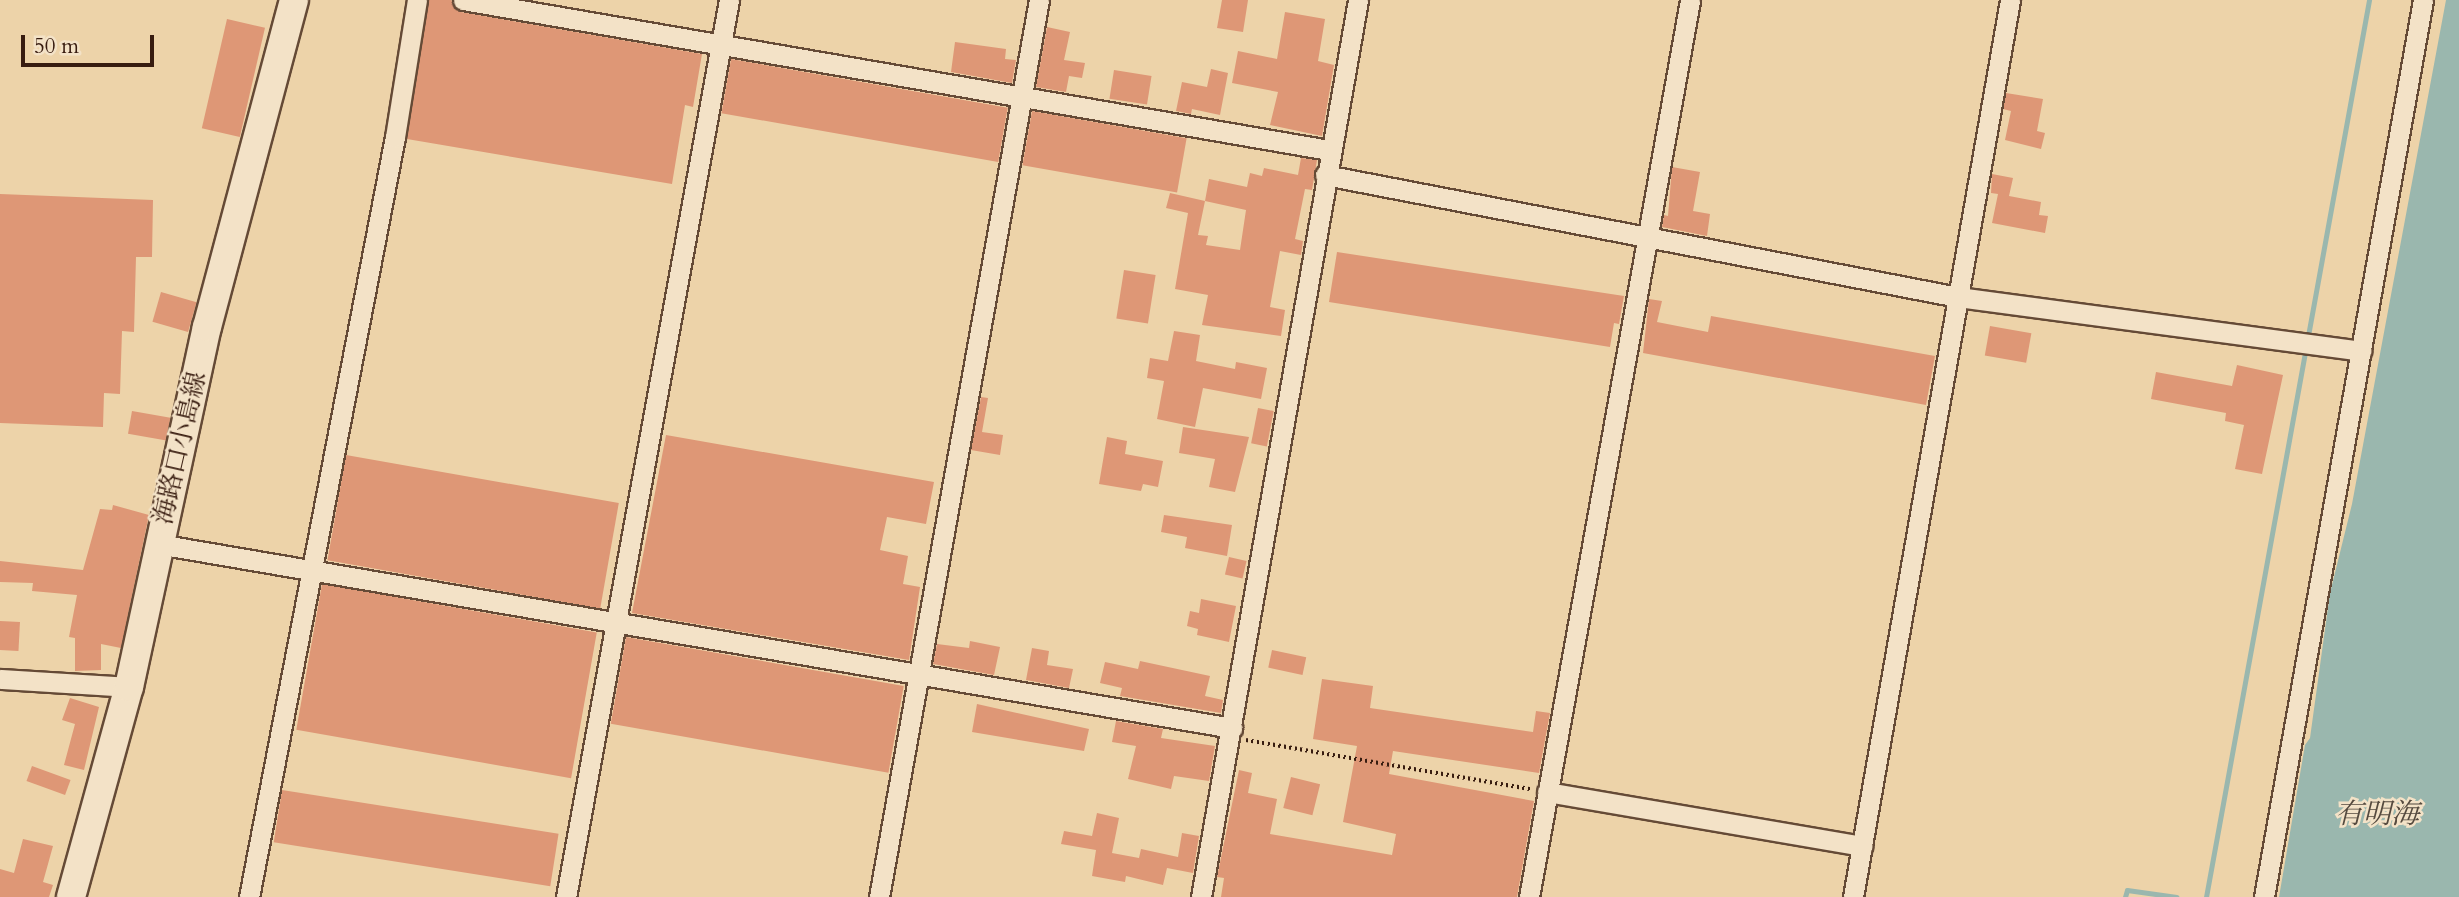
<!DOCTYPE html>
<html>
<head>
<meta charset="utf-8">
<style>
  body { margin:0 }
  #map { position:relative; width:2459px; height:897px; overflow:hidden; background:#edd3a9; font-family:Cardo,"Noto Serif JP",serif }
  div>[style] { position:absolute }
  .water>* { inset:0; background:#9ab7ae }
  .stream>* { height:5px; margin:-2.5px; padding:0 2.5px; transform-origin:2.5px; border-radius:2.5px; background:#9ab7ae }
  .building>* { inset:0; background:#de9776; transform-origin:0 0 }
  .path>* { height:3.5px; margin-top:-1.75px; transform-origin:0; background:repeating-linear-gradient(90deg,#381c10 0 2px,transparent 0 5.5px) }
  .roads { filter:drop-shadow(2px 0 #654a36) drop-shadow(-2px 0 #654a36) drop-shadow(0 2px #654a36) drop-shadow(0 -2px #654a36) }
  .minor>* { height:19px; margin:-9.5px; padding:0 9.5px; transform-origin:9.5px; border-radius:9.5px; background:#f3e2c7 }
  .secondary>* { height:28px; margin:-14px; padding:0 14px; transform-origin:14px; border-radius:14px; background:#f3e2c7 }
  span { translate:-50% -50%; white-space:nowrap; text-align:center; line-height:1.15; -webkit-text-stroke:5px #f3e2c7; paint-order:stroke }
  .street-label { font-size:26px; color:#381c10 }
  .water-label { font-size:28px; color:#554a3f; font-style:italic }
  .scale { position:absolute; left:21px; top:35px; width:133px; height:32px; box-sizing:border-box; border:4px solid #381c10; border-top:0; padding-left:9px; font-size:21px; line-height:24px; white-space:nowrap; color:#381c10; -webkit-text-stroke:5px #f3e2c7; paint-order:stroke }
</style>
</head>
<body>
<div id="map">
  <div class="water">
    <i style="clip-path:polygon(2446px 0,2459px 0,2459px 897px,2279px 897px,2305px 745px,2310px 738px,2330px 593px,2352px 504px)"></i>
  </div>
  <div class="stream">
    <i style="left:2125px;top:897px;width:7px;rotate:-74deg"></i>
    <i style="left:2127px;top:890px;width:50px;rotate:8deg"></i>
    <i style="left:2206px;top:897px;width:912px;rotate:-79.7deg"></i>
  </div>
  <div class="building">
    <i style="clip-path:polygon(429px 0,451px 0,461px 12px,702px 54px,693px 107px,685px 105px,672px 184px,407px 139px)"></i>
    <i style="clip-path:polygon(1222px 0,1248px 0,1243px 32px,1217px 28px)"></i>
    <i style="clip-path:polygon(1285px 12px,1325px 19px,1318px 61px,1334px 65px,1322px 136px,1270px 125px,1278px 92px,1232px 83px,1238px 51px,1277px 59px)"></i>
    <i style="left:227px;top:19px;width:39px;height:112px;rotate:13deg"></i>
    <i style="clip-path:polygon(1047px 27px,1070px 32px,1064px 60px,1085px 63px,1082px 78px,1069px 76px,1066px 92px,1036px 87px)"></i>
    <i style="clip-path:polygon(955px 42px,1006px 49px,1005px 59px,1016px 60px,1012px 83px,951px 72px)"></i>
    <i style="left:731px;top:59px;width:281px;height:55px;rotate:10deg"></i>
    <i style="clip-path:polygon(1211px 69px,1228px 73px,1220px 115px,1192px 109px,1191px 114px,1176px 111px,1182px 82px,1207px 87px)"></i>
    <i style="left:1114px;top:70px;width:38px;height:29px;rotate:9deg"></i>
    <i style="clip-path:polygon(2006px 93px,2043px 99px,2037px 131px,2045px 133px,2041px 149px,2005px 140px,2011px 111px,2003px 109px)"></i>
    <i style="left:1032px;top:111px;width:157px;height:55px;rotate:10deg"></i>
    <i style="clip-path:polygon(evenodd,1301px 158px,1317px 160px,1312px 190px,1305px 189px,1295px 239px,1303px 241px,1301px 255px,1280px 251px,1270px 307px,1285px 310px,1281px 336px,1202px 325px,1208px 295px,1175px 289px,1188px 213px,1166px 208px,1170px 193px,1205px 201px,1209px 179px,1247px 187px,1250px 173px,1262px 176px,1264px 168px,1298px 175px,1301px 158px,1205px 201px,1246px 210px,1240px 250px,1206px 245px,1208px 236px,1198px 235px,1205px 201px)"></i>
    <i style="clip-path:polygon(1672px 167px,1700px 172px,1693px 211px,1710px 214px,1707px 236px,1662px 227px,1664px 215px,1668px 216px)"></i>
    <i style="clip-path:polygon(1992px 174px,2013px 178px,2009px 196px,2041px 202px,2039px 215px,2048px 216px,2045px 233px,1992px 223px,1998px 194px,1991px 193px)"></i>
    <i style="clip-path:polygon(0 194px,153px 200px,152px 257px,136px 257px,134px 332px,122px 331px,120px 394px,104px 393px,103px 427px,0 423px)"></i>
    <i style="clip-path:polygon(1337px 252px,1624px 296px,1619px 324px,1614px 323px,1610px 347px,1329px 302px)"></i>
    <i style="left:1124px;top:270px;width:32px;height:49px;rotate:9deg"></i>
    <i style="left:161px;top:292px;width:37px;height:31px;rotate:16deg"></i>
    <i style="clip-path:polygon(1649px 299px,1662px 301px,1657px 322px,1708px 332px,1711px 316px,1935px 356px,1926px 405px,1643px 353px)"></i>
    <i style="left:1990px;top:326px;width:42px;height:30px;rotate:10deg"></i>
    <i style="clip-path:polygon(1174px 331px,1200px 335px,1196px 361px,1235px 369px,1236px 362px,1267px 368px,1261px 399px,1203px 388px,1195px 427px,1157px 419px,1164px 381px,1147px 378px,1150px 358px,1168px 361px)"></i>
    <i style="clip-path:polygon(2237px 365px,2283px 375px,2262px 474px,2235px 469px,2244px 425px,2225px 421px,2226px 413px,2151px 399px,2156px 372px,2232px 386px)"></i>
    <i style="clip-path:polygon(981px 397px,988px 398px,982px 432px,1003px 435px,1000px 455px,971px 450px)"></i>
    <i style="left:1258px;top:408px;width:16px;height:36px;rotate:11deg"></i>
    <i style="left:132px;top:411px;width:39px;height:23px;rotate:10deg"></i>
    <i style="clip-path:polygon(1183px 427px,1249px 437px,1235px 492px,1209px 487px,1215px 459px,1179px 453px)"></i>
    <i style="clip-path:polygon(666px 435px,934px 482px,926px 524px,887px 517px,880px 550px,908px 556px,903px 584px,920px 587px,909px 660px,632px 613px)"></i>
    <i style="clip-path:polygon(1107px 437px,1127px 441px,1125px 454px,1163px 461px,1158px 487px,1143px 484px,1141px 491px,1099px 484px)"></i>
    <i style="left:346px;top:455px;width:277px;height:107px;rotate:10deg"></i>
    <i style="clip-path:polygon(113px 505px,149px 515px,121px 648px,101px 644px,101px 670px,75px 671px,75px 638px,69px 637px,77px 595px,32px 591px,33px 583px,0 582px,0 561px,83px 570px,100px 509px,112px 510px)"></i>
    <i style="clip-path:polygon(1164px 515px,1232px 525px,1227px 556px,1185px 548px,1187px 537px,1161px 532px)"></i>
    <i style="left:1229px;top:557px;width:18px;height:18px;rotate:13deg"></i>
    <i style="left:322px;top:584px;width:279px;height:148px;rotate:10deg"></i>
    <i style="clip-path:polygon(1201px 599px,1236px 606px,1229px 642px,1197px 635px,1198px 629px,1187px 626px,1190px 611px,1199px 613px)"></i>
    <i style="left:0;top:621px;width:20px;height:29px;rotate:3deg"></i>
    <i style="left:626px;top:637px;width:282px;height:88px;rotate:10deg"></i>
    <i style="clip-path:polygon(970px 641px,1000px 647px,994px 675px,933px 664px,937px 644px,969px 648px)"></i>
    <i style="clip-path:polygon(1032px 648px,1049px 651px,1047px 665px,1073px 669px,1069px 688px,1026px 680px)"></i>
    <i style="left:1272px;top:650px;width:35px;height:18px;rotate:12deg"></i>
    <i style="clip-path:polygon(1140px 661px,1210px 676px,1205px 696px,1223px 700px,1221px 713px,1120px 696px,1122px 688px,1100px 683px,1105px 662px,1138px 669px)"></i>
    <i style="clip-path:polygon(1322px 679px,1373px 686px,1370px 708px,1533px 732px,1536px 711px,1550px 713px,1539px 773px,1393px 751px,1389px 774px,1534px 801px,1517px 897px,1221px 897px,1224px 878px,1217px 877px,1239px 770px,1252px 773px,1248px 793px,1277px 799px,1270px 834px,1392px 855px,1396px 834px,1343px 822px,1357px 746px,1313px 739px)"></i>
    <i style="clip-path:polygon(70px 698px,99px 707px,84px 770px,64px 765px,75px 724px,62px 720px)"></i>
    <i style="clip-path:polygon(977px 704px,1089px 729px,1084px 751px,972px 732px)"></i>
    <i style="clip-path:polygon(1116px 721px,1163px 729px,1161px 738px,1215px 746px,1209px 781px,1174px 776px,1171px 789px,1128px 779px,1136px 746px,1112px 742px)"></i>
    <i style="left:32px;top:766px;width:41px;height:16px;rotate:20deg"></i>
    <i style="left:1291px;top:777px;width:30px;height:32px;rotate:14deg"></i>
    <i style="left:282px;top:790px;width:280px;height:53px;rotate:9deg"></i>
    <i style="clip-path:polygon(1097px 813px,1119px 818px,1112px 853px,1139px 858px,1141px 849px,1178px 857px,1182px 833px,1199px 836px,1193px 873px,1167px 868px,1163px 885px,1126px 876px,1125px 882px,1092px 876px,1096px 850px,1061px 844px,1064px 831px,1092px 836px)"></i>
    <i style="clip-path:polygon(23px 839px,53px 846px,43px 882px,53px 885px,49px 897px,0 897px,0 869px,14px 873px)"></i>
  </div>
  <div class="path">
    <i style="left:1246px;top:740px;width:289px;rotate:9.8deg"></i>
  </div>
  <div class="roads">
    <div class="minor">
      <i style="left:463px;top:0;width:879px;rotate:9.83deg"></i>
      <i style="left:1325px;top:175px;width:645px;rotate:10.91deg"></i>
      <i style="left:1958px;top:297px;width:407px;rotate:7.6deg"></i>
      <i style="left:158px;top:544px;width:1090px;rotate:9.72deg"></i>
      <i style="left:0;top:679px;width:129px;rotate:3.5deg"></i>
      <i style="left:1547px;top:792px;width:320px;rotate:9.7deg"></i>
      <i style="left:249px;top:897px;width:774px;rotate:-79.13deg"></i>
      <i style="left:395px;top:137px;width:139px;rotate:-80.9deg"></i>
      <i style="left:566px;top:897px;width:912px;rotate:-79.7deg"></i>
      <i style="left:879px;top:897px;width:911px;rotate:-79.89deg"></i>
      <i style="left:1201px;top:897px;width:911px;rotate:-80.07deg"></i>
      <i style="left:1529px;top:897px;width:911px;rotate:-79.82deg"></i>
      <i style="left:1853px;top:897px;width:911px;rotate:-80.07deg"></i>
      <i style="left:2264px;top:897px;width:911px;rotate:-79.95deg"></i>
    </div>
    <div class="secondary">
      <i style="left:71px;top:897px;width:218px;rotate:-74.6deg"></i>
      <i style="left:129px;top:687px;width:368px;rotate:-77.8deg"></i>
      <i style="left:207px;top:327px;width:338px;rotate:-75.1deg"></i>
    </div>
  </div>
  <div class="street-label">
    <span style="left:180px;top:448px;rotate:-77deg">海路口小島線</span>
  </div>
  <div class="water-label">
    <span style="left:2377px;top:814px">有明海</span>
  </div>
  <div class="scale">50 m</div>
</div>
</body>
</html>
